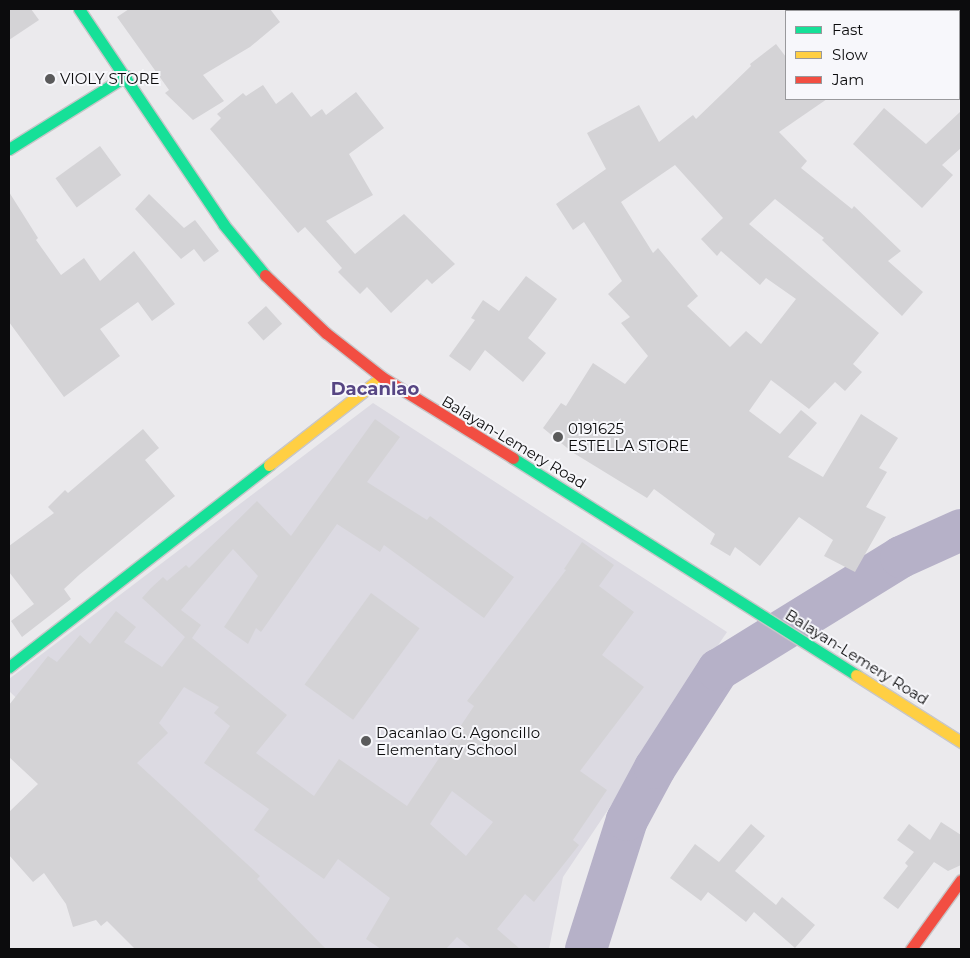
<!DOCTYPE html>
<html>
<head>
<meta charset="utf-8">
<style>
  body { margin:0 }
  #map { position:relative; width:970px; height:958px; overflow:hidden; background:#ebeaed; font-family:Montserrat,sans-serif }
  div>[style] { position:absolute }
  .built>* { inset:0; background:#dcdae2 }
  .river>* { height:42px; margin:-21px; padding:0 21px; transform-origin:21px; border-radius:21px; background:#b6b1c8 }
  .building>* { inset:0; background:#d4d3d6; transform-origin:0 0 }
  .roads { filter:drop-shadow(1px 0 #c7c6c8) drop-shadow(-1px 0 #c7c6c8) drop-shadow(0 1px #c7c6c8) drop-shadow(0 -1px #c7c6c8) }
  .fast>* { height:11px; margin:-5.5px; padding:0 5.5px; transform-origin:5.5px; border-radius:5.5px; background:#16e098 }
  .slow>* { height:11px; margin:-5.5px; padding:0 5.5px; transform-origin:5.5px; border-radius:5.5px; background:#ffcf43 }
  .jam>* { height:11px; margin:-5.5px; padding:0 5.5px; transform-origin:5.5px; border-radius:5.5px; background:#f24e42 }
  .dots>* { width:14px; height:14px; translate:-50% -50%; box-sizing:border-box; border:2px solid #f7f7fb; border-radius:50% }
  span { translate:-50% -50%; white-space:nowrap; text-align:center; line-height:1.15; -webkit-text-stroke:4px #f7f7fb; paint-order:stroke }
  .poi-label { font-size:15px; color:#0c0c0d }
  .left { translate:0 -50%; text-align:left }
  .street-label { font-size:15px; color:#0c0c0d }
  .quarter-label { font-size:18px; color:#574684; font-weight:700 }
  .frame { position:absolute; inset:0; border:10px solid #0c0c0d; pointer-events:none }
  .legend { position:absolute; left:785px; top:10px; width:175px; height:90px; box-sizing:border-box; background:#f7f7fb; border:1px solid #99999c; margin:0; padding:6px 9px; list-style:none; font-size:15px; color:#0c0c0d }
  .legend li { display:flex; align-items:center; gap:10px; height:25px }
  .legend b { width:25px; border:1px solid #99999c }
</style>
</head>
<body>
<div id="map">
  <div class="built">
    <i style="clip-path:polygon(373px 403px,727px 632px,563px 877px,549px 949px,282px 949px,9px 691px,9px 679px)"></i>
  </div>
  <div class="river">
    <i style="left:586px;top:949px;width:135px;rotate:-72.4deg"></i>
    <i style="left:627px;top:820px;width:59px;rotate:-61.7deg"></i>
    <i style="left:655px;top:768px;width:117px;rotate:-57.3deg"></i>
    <i style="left:718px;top:670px;width:215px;rotate:-31.7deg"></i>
    <i style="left:901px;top:557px;width:66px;rotate:-24.2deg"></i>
  </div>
  <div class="building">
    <i style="clip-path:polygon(9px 9px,31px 9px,39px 20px,9px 40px)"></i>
    <i style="clip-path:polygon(129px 9px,270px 9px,280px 22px,250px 47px,203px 75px,224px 101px,193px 120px,165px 93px,169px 90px,117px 17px)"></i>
    <i style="clip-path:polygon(evenodd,776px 44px,786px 57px,786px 99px,827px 99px,779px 132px,807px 161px,801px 168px,852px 209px,854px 206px,901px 251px,888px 261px,923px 292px,902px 316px,822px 240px,824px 238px,775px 199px,749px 224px,879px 333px,853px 364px,862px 372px,845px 391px,835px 382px,809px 409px,771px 380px,749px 411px,780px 434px,801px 410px,817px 423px,788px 457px,823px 477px,861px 414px,898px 438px,879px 468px,887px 472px,866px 507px,886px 517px,855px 572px,824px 556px,833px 540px,799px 517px,760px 566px,735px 547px,730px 556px,710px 544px,715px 534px,654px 489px,647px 498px,572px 452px,543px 428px,561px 403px,566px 406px,593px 363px,625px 384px,648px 356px,621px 323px,630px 317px,608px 294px,622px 281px,584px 222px,573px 230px,556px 204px,606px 169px,587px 133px,639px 105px,659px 142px,693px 115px,696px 119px,751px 66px,750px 64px,776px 44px,675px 165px,723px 218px,701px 239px,717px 256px,721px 251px,760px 285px,766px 278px,796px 299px,761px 344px,746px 331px,730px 347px,687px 306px,698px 296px,658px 248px,653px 253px,621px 202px,675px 165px)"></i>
    <i style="clip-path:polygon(263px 85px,276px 104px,292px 92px,311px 117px,322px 109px,326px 115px,356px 92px,384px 128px,349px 154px,373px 195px,326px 221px,355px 254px,404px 214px,455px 264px,432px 284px,427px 279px,391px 313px,367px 287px,360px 294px,338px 272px,342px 268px,305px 227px,298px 233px,210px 129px,221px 118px,217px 114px,243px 93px,246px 96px)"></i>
    <i style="clip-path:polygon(884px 108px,926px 144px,961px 111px,961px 148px,942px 165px,953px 175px,922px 208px,853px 144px)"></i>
    <i style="left:100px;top:146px;width:36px;height:55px;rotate:54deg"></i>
    <i style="clip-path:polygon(9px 192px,38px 238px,36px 240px,61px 275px,84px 258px,100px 281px,134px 251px,175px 304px,152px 321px,138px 302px,100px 329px,120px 356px,64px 397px,9px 322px)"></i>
    <i style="clip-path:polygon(149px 194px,184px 228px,195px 220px,219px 251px,204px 262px,194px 249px,181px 259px,135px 209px)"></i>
    <i style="clip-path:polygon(526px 276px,557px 299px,528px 338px,546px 353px,523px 382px,485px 350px,470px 371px,449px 356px,475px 320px,471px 318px,483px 300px,499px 311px)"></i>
    <i style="left:266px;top:306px;width:24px;height:25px;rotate:48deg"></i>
    <i style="clip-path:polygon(evenodd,375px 419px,400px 437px,367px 482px,427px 520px,430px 516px,514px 577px,484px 618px,384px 545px,380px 552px,337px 524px,261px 632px,256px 628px,248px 644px,224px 627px,258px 576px,233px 549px,181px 610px,201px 625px,192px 638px,287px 715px,256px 753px,314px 796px,339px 759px,407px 806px,474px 706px,467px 701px,566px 570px,564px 569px,582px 542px,614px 565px,599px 586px,634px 612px,602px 655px,644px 687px,580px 771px,607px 790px,573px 840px,579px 845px,534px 902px,525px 894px,497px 929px,520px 949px,472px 949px,457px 937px,446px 949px,381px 949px,366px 939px,390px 898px,338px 859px,324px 879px,254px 830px,269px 809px,204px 763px,230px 726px,214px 713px,219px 707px,184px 687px,159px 723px,168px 733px,137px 763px,260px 876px,257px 879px,326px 949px,135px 949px,107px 921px,101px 926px,96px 920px,73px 927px,66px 904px,44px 873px,33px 882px,9px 855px,9px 812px,38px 784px,9px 757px,9px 705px,48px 656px,57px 662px,80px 635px,90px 644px,116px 611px,136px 627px,124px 642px,162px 667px,185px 637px,142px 598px,151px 588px,163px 577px,167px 581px,186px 565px,189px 568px,257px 501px,291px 536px,375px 419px,452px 791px,493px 822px,466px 856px,430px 824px,452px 791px)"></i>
    <i style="clip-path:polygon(143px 429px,159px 448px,145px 460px,175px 496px,79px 575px,64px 589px,71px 599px,22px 637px,11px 621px,34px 604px,9px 572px,9px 546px,54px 513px,48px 507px,65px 490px,68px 493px)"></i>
    <i style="left:371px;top:593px;width:60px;height:113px;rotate:36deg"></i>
    <i style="clip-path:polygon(941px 822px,961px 835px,961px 865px,948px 871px,934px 862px,898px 909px,883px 898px,908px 866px,905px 863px,914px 852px,897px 840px,909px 824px,930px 840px)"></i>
    <i style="clip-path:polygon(751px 824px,765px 836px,735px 871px,776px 905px,782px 897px,815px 925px,795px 948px,754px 912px,746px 922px,708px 892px,701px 901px,670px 878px,695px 844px,719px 862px)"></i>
  </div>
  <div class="roads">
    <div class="fast">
      <i style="left:79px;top:9px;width:260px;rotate:56.1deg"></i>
      <i style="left:224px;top:225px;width:65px;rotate:50.6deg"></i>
      <i style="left:9px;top:149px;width:138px;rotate:-32deg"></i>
      <i style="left:513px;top:458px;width:406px;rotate:32.3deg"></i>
      <i style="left:9px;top:667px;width:329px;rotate:-37.8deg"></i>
    </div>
    <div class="slow">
      <i style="left:269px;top:465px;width:143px;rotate:-37.9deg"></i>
      <i style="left:856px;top:675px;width:125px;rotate:32.5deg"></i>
    </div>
    <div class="jam">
      <i style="left:265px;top:275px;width:84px;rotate:43.6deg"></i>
      <i style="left:326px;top:333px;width:71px;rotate:38.2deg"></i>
      <i style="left:382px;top:377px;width:154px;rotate:31.7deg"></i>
      <i style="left:911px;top:949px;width:85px;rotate:-54.1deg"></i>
    </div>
  </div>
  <div class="dots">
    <i style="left:50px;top:79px;background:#5a5a5b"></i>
    <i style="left:558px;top:437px;background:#5a5a5b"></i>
    <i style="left:366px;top:741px;background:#5a5a5b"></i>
  </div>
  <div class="poi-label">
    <span class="left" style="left:60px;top:79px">VIOLY STORE</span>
    <span class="left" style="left:568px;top:437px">0191625<br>ESTELLA STORE</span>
    <span class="left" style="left:376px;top:741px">Dacanlao G. Agoncillo<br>Elementary School</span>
  </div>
  <div class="street-label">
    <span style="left:514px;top:442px;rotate:31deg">Balayan-Lemery Road</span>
    <span style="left:857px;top:657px;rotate:32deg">Balayan-Lemery Road</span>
  </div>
  <div class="quarter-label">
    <span style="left:375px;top:389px">Dacanlao</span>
  </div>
  <div class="frame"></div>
  <ul class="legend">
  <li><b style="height:6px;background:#16e098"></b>Fast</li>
  <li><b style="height:6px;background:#ffcf43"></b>Slow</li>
  <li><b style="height:6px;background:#f24e42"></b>Jam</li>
  </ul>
</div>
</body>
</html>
